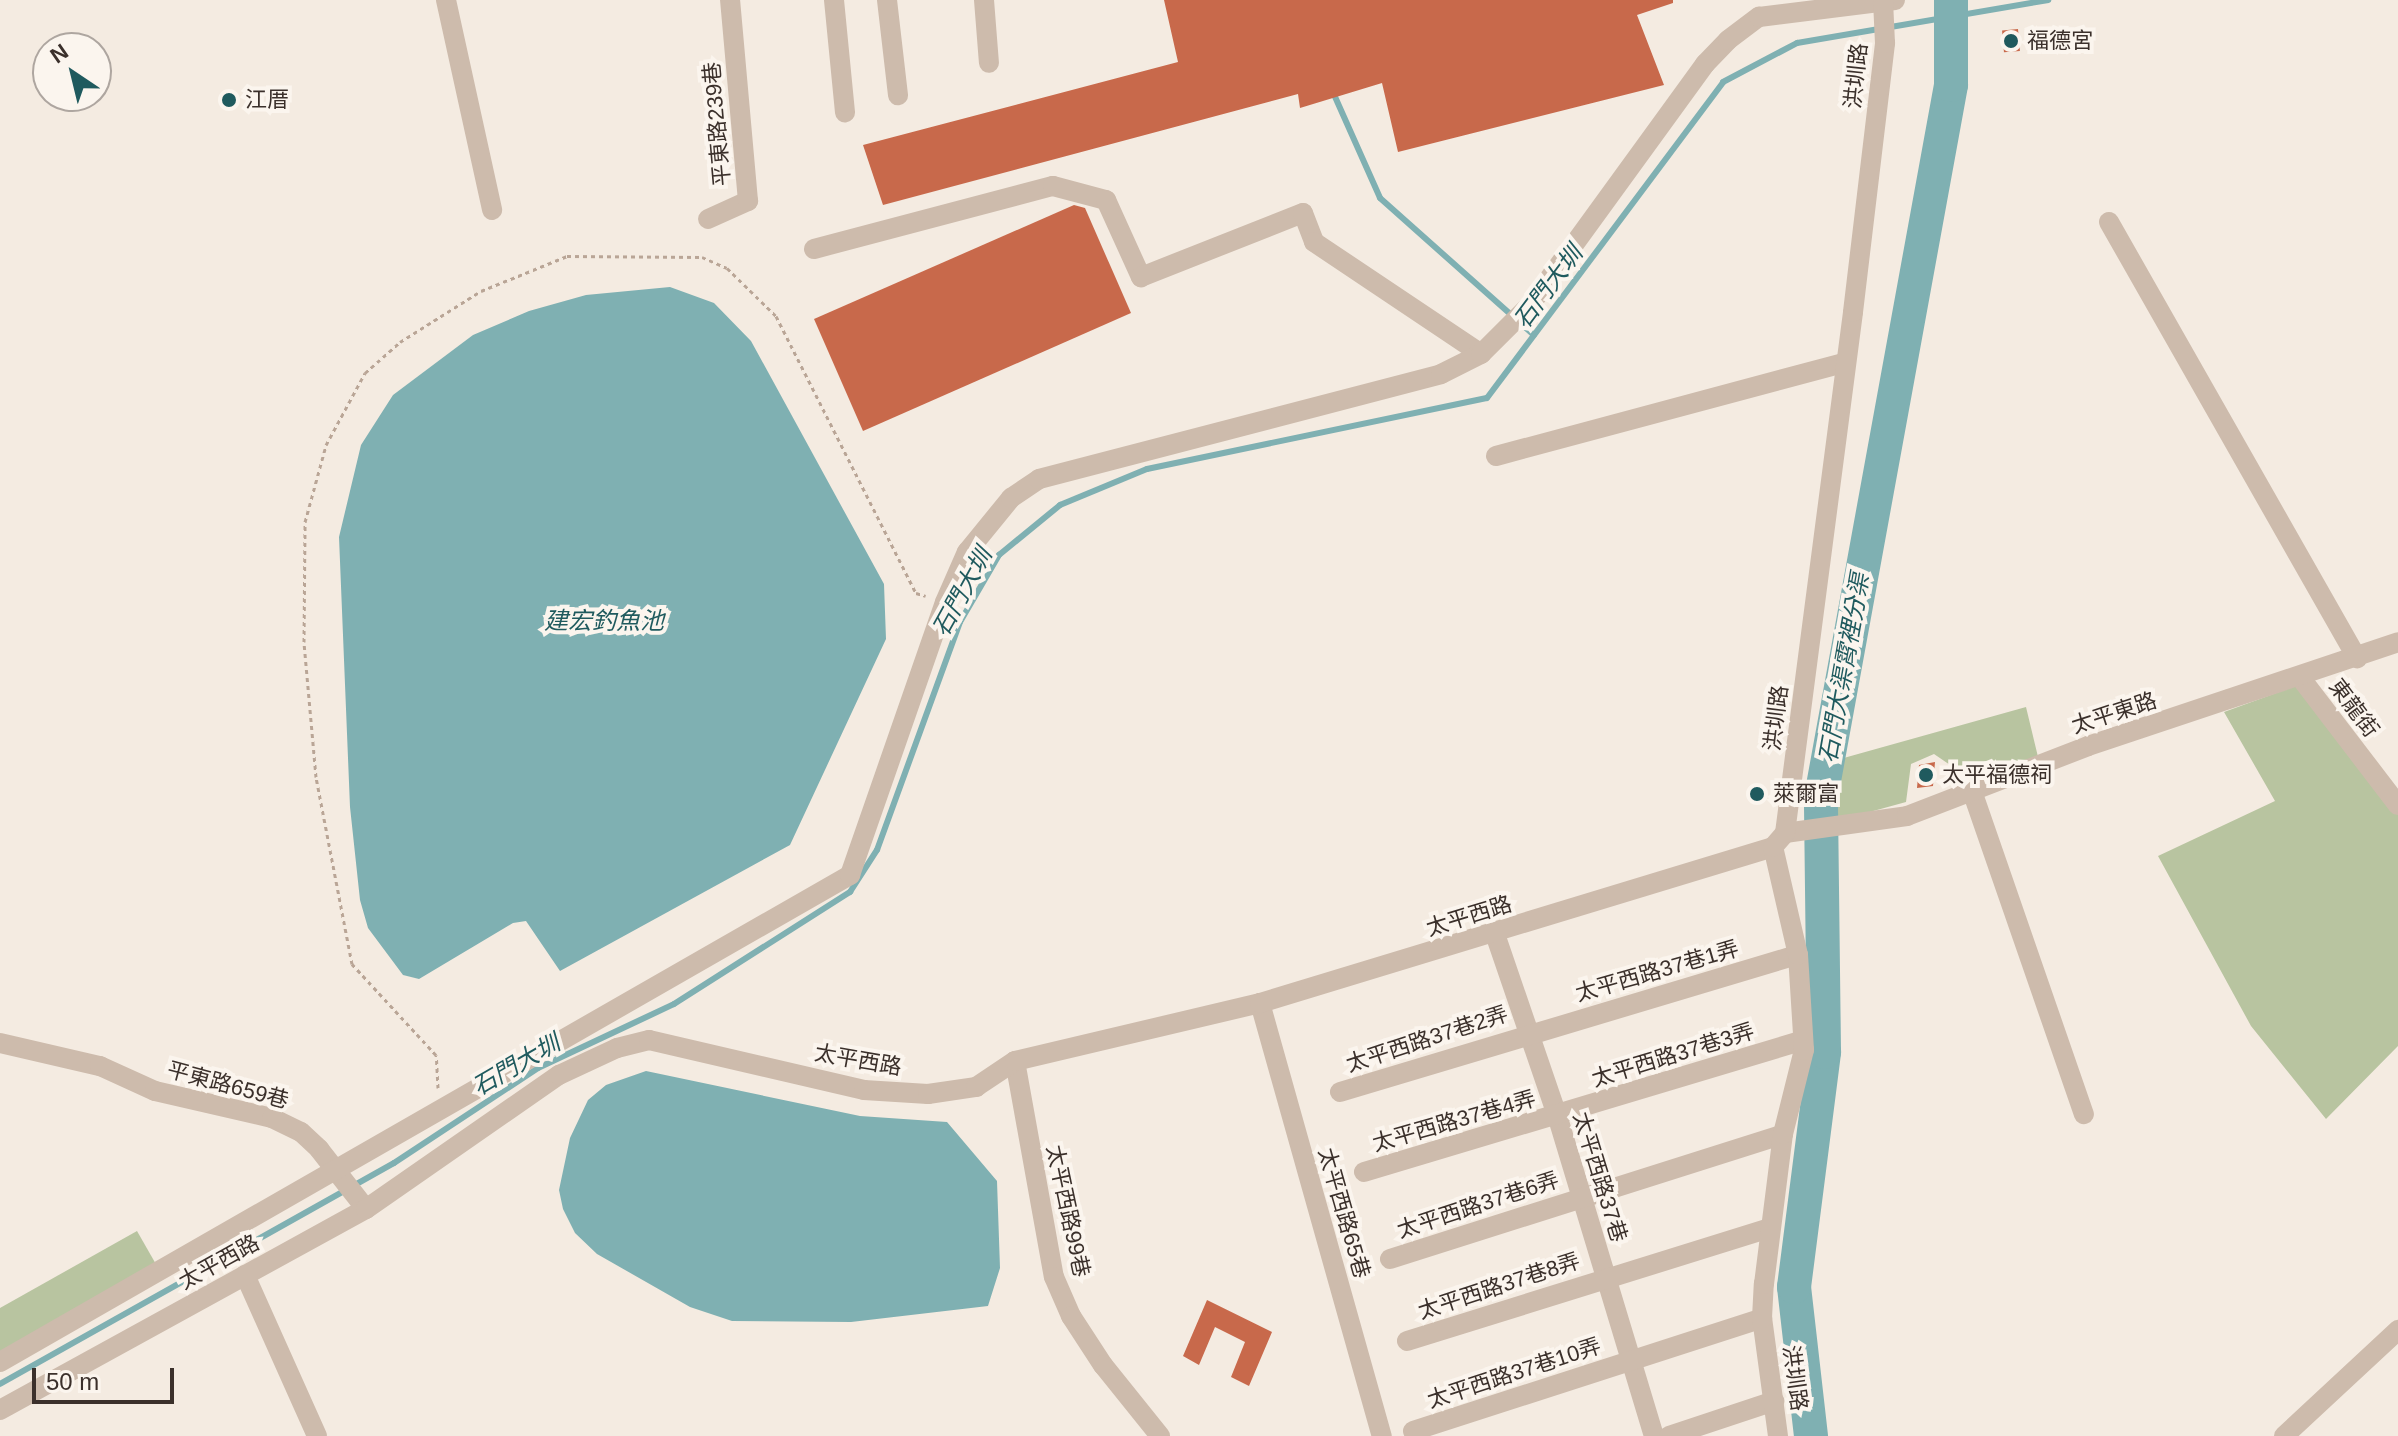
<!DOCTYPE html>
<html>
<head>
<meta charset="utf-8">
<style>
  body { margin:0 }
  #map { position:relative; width:2398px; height:1436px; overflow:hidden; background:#f4ebe1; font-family:Arial,"Noto Sans TC",sans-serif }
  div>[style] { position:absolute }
  .green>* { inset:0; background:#b8c4a0 }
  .water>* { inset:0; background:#7fb0b2 }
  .stream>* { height:6px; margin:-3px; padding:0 3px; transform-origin:3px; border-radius:3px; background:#7fb0b2 }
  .river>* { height:34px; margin:-17px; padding:0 17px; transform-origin:17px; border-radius:17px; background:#7fb0b2 }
  .building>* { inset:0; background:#c8694b; transform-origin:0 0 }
  .path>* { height:3px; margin-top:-1.5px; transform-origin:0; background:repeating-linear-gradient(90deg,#b9a596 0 4px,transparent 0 8px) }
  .minor>* { height:20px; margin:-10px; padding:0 10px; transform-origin:10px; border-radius:10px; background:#cdbbac }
  .dots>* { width:22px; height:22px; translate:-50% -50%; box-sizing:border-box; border:4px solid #fbf5ee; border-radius:50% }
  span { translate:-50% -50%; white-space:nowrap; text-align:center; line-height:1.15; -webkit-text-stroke:8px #fbf5ee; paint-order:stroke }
  .poi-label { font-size:22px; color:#3b302b }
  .left { translate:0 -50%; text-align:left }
  .street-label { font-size:22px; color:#3b302b }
  .water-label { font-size:24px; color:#1f5a5e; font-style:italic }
  .north { position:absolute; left:32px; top:32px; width:80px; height:80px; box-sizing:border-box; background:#fbf5ee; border:2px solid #aea6a0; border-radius:50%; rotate:325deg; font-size:22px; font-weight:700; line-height:32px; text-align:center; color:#3b302b }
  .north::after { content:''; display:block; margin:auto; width:28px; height:36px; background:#1f5a5e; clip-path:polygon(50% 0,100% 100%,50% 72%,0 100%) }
  .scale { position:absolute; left:32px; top:1368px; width:142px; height:36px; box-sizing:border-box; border:4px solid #3b302b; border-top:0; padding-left:10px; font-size:24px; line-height:28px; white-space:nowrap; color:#3b302b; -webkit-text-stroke:6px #fbf5ee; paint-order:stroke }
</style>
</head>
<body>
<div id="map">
  <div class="green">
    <i style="clip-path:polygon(2301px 684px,2398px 812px,2398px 1046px,2326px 1119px,2251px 1026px,2158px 856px,2275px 801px,2224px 712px)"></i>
    <i style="clip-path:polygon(2026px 707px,2039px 761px,1975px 782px,1934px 754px,1911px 764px,1906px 802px,1826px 824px,1833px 761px)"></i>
    <i style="clip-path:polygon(137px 1231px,157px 1266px,0 1355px,0 1308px)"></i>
  </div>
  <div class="water">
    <i style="clip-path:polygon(670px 287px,714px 303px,751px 341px,884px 584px,886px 639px,790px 845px,560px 971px,526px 921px,513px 923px,419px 979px,403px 975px,368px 928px,360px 900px,350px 807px,339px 537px,361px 445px,393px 395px,473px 335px,529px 311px,586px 295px)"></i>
    <i style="clip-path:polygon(646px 1071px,860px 1116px,947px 1122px,997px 1181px,1000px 1268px,988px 1306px,851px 1322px,732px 1321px,690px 1307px,597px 1254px,575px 1233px,563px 1209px,559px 1190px,570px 1138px,588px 1100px,606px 1085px)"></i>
  </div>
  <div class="stream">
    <i style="left:1332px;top:90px;width:118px;rotate:66deg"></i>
    <i style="left:1380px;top:198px;width:206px;rotate:41.7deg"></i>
    <i style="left:0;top:1384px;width:452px;rotate:-29.3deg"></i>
    <i style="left:394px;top:1163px;width:173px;rotate:-33.4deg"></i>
    <i style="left:538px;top:1068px;width:150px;rotate:-25.2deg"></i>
    <i style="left:674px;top:1004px;width:209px;rotate:-32.5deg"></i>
    <i style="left:850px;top:892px;width:50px;rotate:-57.3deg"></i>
    <i style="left:877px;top:850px;width:243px;rotate:-70deg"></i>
    <i style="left:960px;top:622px;width:78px;rotate:-59.8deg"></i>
    <i style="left:999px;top:555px;width:79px;rotate:-39.3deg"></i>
    <i style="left:1060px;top:505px;width:94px;rotate:-22.5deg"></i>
    <i style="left:1147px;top:469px;width:347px;rotate:-11.8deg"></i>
    <i style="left:1487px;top:398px;width:394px;rotate:-53.2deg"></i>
    <i style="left:1723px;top:82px;width:84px;rotate:-27.8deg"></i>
    <i style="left:1797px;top:43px;width:255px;rotate:-9.7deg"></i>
  </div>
  <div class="river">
    <i style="left:1811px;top:1436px;width:150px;rotate:-96.5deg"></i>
    <i style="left:1794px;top:1287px;width:237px;rotate:-82.7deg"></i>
    <i style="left:1824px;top:1052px;width:255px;rotate:-90.7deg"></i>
    <i style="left:1821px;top:797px;width:724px;rotate:-79.65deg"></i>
    <i style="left:1951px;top:85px;width:85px;rotate:-90deg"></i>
  </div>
  <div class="building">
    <i style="clip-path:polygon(1164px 0,1673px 0,1673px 3px,1637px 15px,1664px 85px,1398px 152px,1382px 83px,1300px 108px,1298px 94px,883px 205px,863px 145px,1178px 62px)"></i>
    <i style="left:2018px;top:29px;width:22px;height:16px;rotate:85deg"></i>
    <i style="clip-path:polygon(1074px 205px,1085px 208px,1131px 313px,863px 431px,814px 319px)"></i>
    <i style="clip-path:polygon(1935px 762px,1933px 786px,1917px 788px,1919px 765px)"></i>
    <i style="clip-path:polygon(1207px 1300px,1272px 1332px,1249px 1386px,1231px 1377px,1245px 1342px,1215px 1327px,1199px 1365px,1183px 1356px)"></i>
  </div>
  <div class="path">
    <i style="left:438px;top:1088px;width:33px;rotate:-93deg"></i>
    <i style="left:436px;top:1055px;width:124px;rotate:-132.7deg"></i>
    <i style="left:352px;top:964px;width:190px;rotate:-100.9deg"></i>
    <i style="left:316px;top:777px;width:136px;rotate:-95.1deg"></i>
    <i style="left:304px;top:642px;width:120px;rotate:-89.5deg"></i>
    <i style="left:305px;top:522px;width:80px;rotate:-74.7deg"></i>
    <i style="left:326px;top:445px;width:82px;rotate:-61.6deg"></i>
    <i style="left:365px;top:373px;width:47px;rotate:-41.5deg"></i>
    <i style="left:400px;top:342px;width:96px;rotate:-32.2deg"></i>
    <i style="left:481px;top:291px;width:93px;rotate:-22.1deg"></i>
    <i style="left:567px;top:256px;width:135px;rotate:0.4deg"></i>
    <i style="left:702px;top:257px;width:27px;rotate:24deg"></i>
    <i style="left:727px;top:268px;width:69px;rotate:44.4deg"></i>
    <i style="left:776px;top:316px;width:310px;rotate:63.2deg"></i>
    <i style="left:916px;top:593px;width:10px;rotate:17deg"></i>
  </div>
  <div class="minor">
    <i style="left:446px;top:0;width:215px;rotate:77.6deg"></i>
    <i style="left:834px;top:0;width:113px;rotate:84.4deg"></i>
    <i style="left:887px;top:0;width:96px;rotate:83.4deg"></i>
    <i style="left:984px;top:0;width:63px;rotate:85.5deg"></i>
    <i style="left:708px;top:219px;width:44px;rotate:-24.2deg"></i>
    <i style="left:748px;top:201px;width:202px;rotate:-95.1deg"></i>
    <i style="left:2109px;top:222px;width:502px;rotate:60.37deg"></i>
    <i style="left:814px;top:249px;width:247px;rotate:-14.8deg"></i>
    <i style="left:1053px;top:186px;width:55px;rotate:14.8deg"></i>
    <i style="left:1106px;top:200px;width:85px;rotate:65.6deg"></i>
    <i style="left:1141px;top:277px;width:174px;rotate:-21.6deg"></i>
    <i style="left:1303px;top:213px;width:31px;rotate:69deg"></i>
    <i style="left:1314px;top:242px;width:201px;rotate:33.8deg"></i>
    <i style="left:1496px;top:456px;width:362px;rotate:-15deg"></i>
    <i style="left:2300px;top:677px;width:161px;rotate:52.6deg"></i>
    <i style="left:1972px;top:791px;width:342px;rotate:70.9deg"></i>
    <i style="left:1785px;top:833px;width:123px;rotate:-7.9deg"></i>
    <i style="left:1907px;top:816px;width:194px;rotate:-21.1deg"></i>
    <i style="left:2088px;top:746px;width:327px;rotate:-18.5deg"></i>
    <i style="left:1495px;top:934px;width:191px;rotate:71.1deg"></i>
    <i style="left:1557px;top:1115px;width:335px;rotate:73.2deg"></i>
    <i style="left:1260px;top:1003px;width:450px;rotate:74.3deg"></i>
    <i style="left:0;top:1043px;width:103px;rotate:13deg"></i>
    <i style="left:100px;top:1066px;width:60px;rotate:24.4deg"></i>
    <i style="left:155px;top:1091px;width:120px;rotate:13deg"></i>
    <i style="left:272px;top:1118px;width:32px;rotate:26deg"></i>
    <i style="left:301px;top:1132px;width:25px;rotate:43deg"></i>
    <i style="left:319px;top:1149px;width:76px;rotate:51.9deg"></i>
    <i style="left:1015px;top:1061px;width:219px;rotate:79.8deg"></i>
    <i style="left:1054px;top:1277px;width:43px;rotate:66.4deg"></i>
    <i style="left:1071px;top:1316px;width:59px;rotate:56.9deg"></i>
    <i style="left:1103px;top:1365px;width:91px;rotate:51.2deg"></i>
    <i style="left:1340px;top:1092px;width:478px;rotate:-16.7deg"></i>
    <i style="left:1364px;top:1172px;width:457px;rotate:-16.7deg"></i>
    <i style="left:1390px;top:1259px;width:412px;rotate:-17.6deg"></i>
    <i style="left:245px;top:1275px;width:176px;rotate:65.9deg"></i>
    <i style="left:1407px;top:1341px;width:379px;rotate:-17.3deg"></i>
    <i style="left:0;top:1362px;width:980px;rotate:-29.81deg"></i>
    <i style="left:850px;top:875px;width:289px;rotate:-70.8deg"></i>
    <i style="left:945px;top:602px;width:55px;rotate:-66.3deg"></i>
    <i style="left:967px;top:552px;width:70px;rotate:-50.8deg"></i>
    <i style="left:1011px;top:498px;width:34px;rotate:-34deg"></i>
    <i style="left:1039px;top:479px;width:415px;rotate:-14.6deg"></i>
    <i style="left:1441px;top:374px;width:45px;rotate:-26.6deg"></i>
    <i style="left:1481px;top:354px;width:69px;rotate:-45deg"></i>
    <i style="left:1530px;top:305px;width:298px;rotate:-54deg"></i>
    <i style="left:1705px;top:64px;width:33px;rotate:-46deg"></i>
    <i style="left:1728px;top:40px;width:39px;rotate:-37deg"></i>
    <i style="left:1759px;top:17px;width:137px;rotate:-7.1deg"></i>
    <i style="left:0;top:1410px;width:418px;rotate:-28.8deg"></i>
    <i style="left:366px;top:1209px;width:235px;rotate:-34.8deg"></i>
    <i style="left:559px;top:1075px;width:64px;rotate:-25deg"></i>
    <i style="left:617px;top:1048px;width:33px;rotate:-14deg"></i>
    <i style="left:649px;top:1040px;width:221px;rotate:13.1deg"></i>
    <i style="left:864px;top:1090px;width:64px;rotate:3.6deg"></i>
    <i style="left:928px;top:1094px;width:49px;rotate:-8.3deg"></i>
    <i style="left:976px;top:1087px;width:47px;rotate:-33.7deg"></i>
    <i style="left:1015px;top:1061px;width:252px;rotate:-13.3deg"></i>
    <i style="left:1260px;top:1003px;width:536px;rotate:-16.91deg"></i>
    <i style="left:1413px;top:1431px;width:367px;rotate:-17.9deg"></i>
    <i style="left:1669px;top:1436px;width:111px;rotate:-18.4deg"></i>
    <i style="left:1778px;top:1436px;width:119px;rotate:-97.7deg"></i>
    <i style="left:1762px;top:1318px;width:34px;rotate:-87deg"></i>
    <i style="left:1764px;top:1284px;width:151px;rotate:-82.8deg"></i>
    <i style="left:1783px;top:1134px;width:87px;rotate:-76deg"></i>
    <i style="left:1804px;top:1050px;width:95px;rotate:-93.6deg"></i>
    <i style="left:1798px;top:955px;width:111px;rotate:-103deg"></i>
    <i style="left:1773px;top:847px;width:18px;rotate:-49deg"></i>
    <i style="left:1785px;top:833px;width:525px;rotate:-82.56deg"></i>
    <i style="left:1853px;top:312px;width:271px;rotate:-83.2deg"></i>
    <i style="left:1885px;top:43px;width:43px;rotate:-92.7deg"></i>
    <i style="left:2284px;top:1436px;width:156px;rotate:-42.9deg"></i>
  </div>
  <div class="dots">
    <i style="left:2011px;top:41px;background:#1f5a5e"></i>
    <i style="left:229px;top:100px;background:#1f5a5e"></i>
    <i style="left:1926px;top:775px;background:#1f5a5e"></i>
    <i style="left:1757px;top:794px;background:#1f5a5e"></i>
  </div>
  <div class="poi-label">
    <span class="left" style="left:2027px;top:41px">福德宮</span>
    <span class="left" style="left:245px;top:100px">江厝</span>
    <span class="left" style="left:1942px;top:775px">太平福德祠</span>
    <span class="left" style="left:1773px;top:794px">萊爾富</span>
  </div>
  <div class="street-label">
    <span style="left:1856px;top:76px;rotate:-84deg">洪圳路</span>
    <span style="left:717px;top:124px;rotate:-95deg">平東路239巷</span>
    <span style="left:2354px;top:708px;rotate:53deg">東龍街</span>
    <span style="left:2114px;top:713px;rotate:-18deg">太平東路</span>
    <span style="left:1776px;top:718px;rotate:-83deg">洪圳路</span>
    <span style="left:1469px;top:916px;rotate:-17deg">太平西路</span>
    <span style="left:1657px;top:971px;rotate:-16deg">太平西路37巷1弄</span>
    <span style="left:1427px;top:1039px;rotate:-18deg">太平西路37巷2弄</span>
    <span style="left:1673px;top:1055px;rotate:-17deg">太平西路37巷3弄</span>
    <span style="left:858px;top:1060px;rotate:10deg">太平西路</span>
    <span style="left:228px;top:1085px;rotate:15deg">平東路659巷</span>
    <span style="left:1454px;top:1121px;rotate:-16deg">太平西路37巷4弄</span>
    <span style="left:1600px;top:1177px;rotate:73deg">太平西路37巷</span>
    <span style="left:1478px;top:1205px;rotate:-18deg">太平西路37巷6弄</span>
    <span style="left:1068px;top:1211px;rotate:78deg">太平西路99巷</span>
    <span style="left:1344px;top:1213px;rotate:74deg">太平西路65巷</span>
    <span style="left:219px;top:1262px;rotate:-29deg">太平西路</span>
    <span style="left:1499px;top:1286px;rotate:-18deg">太平西路37巷8弄</span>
    <span style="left:1514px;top:1373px;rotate:-18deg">太平西路37巷10弄</span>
    <span style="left:1795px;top:1378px;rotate:82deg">洪圳路</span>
  </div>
  <div class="water-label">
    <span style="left:1548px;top:287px;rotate:-53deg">石門大圳</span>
    <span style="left:962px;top:592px;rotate:-61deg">石門大圳</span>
    <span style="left:604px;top:621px">建宏釣魚池</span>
    <span style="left:1844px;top:668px;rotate:-80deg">石門大渠霄裡分渠</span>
    <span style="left:516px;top:1065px;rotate:-30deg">石門大圳</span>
  </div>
  <div class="north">N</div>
  <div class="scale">50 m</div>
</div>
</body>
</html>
